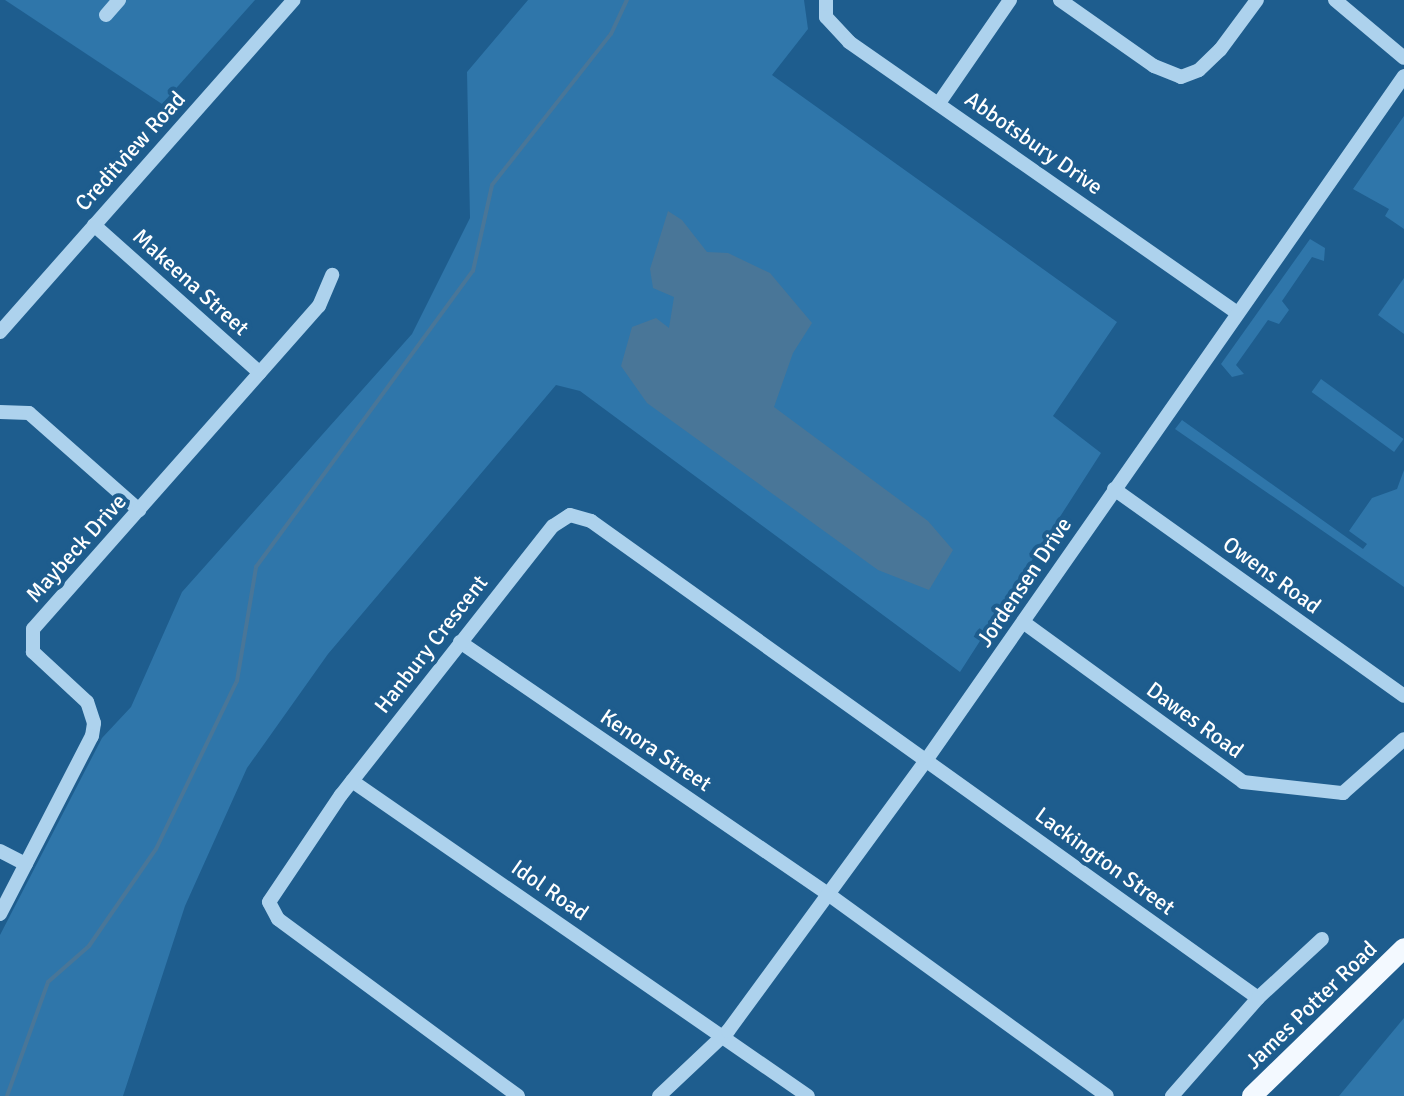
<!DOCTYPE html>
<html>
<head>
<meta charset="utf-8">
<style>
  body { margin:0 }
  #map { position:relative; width:1404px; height:1096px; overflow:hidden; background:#1e5d8e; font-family:Signika,sans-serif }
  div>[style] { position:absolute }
  .green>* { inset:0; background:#2f76aa; transform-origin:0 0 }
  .water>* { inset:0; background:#497698 }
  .stream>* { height:4px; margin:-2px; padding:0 2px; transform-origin:2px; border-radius:2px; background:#497698 }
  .minor>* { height:14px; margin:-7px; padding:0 7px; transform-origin:7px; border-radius:7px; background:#add2ed }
  .major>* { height:20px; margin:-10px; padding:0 10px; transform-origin:10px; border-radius:10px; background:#f3f9ff }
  span { translate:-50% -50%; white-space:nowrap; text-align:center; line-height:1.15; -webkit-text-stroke:8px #1e5d8e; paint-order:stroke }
  .street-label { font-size:22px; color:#fff }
</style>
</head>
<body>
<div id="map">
  <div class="green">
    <i style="clip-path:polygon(5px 0,255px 0,162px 104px)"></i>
    <i style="clip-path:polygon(528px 0,804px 0,808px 29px,772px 75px,1117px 322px,1053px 416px,1101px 453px,960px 672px,580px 391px,556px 385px,328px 654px,247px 768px,185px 906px,123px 1096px,0 1096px,0 935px,102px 738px,131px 707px,182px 592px,412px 334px,470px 218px,467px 72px)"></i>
    <i style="clip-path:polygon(1404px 116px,1404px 229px,1385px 216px,1389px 209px,1353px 189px)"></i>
    <i style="clip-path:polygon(1310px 239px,1325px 248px,1324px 261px,1312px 257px,1282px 301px,1289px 310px,1279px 324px,1268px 320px,1236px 365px,1244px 374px,1232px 377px,1221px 364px)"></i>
    <i style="clip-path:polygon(1404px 278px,1404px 334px,1378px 315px)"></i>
    <i style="left:1321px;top:379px;width:102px;height:16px;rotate:36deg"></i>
    <i style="clip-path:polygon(1182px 420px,1363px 549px,1367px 544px,1349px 531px,1372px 498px,1397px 489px,1404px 470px,1404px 587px,1175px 429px)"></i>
    <i style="clip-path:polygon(1404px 1018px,1404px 1096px,1339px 1096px)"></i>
  </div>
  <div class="water">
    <i style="clip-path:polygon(668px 211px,682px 220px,707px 252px,728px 253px,770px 273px,812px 323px,793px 353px,774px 407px,928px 521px,953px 550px,929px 590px,878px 570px,647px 403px,621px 366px,632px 327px,656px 318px,669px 328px,674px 297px,653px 288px,650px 269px)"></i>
  </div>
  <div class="stream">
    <i style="left:7px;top:1096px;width:121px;rotate:-70.2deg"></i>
    <i style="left:48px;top:982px;width:55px;rotate:-41.3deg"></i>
    <i style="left:89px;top:946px;width:118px;rotate:-55.4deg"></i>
    <i style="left:156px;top:849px;width:187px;rotate:-64.3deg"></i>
    <i style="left:237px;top:681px;width:116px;rotate:-80.5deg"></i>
    <i style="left:256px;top:567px;width:367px;rotate:-53.8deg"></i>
    <i style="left:473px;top:271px;width:88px;rotate:-77.5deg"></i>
    <i style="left:492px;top:185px;width:192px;rotate:-51.8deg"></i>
    <i style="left:611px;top:34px;width:38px;rotate:-65deg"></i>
  </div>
  <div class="minor">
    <i style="left:826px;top:0;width:17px;rotate:90deg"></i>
    <i style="left:826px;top:17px;width:34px;rotate:47deg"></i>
    <i style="left:849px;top:42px;width:470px;rotate:34.9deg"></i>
    <i style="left:1060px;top:0;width:115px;rotate:35.1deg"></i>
    <i style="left:1154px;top:66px;width:29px;rotate:22deg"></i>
    <i style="left:1181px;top:77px;width:19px;rotate:-21deg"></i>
    <i style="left:1199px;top:70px;width:29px;rotate:-44deg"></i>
    <i style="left:1220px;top:50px;width:62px;rotate:-53.5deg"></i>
    <i style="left:1335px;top:0;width:90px;rotate:40deg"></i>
    <i style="left:106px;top:15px;width:20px;rotate:-49deg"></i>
    <i style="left:939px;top:103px;width:125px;rotate:-55.4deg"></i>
    <i style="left:94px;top:225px;width:222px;rotate:41.7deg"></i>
    <i style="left:0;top:332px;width:443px;rotate:-48.5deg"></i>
    <i style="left:0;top:412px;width:29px;rotate:2deg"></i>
    <i style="left:29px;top:413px;width:147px;rotate:41.4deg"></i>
    <i style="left:1114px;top:489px;width:356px;rotate:35.5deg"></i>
    <i style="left:1023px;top:622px;width:272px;rotate:36deg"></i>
    <i style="left:1243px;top:782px;width:101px;rotate:6.3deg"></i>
    <i style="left:1343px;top:793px;width:81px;rotate:-41.5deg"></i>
    <i style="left:460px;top:642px;width:446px;rotate:34.4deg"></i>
    <i style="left:828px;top:894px;width:344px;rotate:35.9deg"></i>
    <i style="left:352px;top:781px;width:554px;rotate:34.64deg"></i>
    <i style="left:0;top:851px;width:29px;rotate:27deg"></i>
    <i style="left:0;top:914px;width:200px;rotate:-62.7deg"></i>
    <i style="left:92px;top:736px;width:13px;rotate:-81deg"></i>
    <i style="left:94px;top:723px;width:22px;rotate:-108deg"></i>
    <i style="left:87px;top:702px;width:74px;rotate:-137.2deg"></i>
    <i style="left:33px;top:652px;width:23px;rotate:-90deg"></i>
    <i style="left:33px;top:629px;width:431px;rotate:-48.5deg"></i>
    <i style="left:319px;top:306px;width:34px;rotate:-67deg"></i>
    <i style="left:518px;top:1096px;width:298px;rotate:-143.6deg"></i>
    <i style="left:278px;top:919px;width:19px;rotate:-118deg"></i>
    <i style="left:269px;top:902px;width:129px;rotate:-56.1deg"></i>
    <i style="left:341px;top:795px;width:342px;rotate:-51.8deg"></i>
    <i style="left:553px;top:526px;width:20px;rotate:-33deg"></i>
    <i style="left:570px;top:515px;width:22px;rotate:16deg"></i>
    <i style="left:591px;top:521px;width:820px;rotate:35.57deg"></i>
    <i style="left:659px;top:1096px;width:95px;rotate:-43.3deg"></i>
    <i style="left:728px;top:1031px;width:337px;rotate:-53.8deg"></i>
    <i style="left:927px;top:759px;width:833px;rotate:-55.07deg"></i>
    <i style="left:1172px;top:1096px;width:130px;rotate:-48.7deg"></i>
    <i style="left:1258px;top:998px;width:87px;rotate:-42.7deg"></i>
  </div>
  <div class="major">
    <i style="left:1252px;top:1096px;width:212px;rotate:-44.2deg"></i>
  </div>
  <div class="street-label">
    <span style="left:1034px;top:143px;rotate:35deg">Abbotsbury Drive</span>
    <span style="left:130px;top:151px;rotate:-48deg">Creditview Road</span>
    <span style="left:191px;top:282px;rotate:42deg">Makeena Street</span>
    <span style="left:76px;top:548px;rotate:-48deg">Maybeck Drive</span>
    <span style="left:1272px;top:575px;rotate:36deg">Owens Road</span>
    <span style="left:1024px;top:582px;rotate:-56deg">Jordensen Drive</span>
    <span style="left:431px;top:644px;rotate:-52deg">Hanbury Crescent</span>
    <span style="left:1195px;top:720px;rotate:36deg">Dawes Road</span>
    <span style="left:656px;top:750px;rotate:34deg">Kenora Street</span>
    <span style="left:1105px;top:861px;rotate:36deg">Lackington Street</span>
    <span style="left:550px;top:890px;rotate:35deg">Idol Road</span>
    <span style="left:1311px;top:1005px;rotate:-44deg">James Potter Road</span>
  </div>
</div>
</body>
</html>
